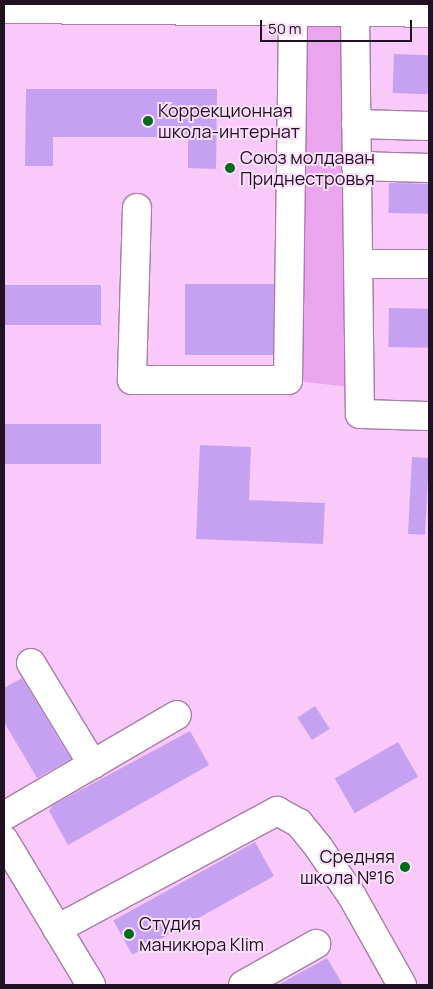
<!DOCTYPE html>
<html>
<head>
<meta charset="utf-8">
<style>
  body { margin:0 }
  #map { position:relative; width:433px; height:989px; overflow:hidden; background:#f8c9f9; font-family:Manrope,sans-serif }
  div>[style] { position:absolute }
  .green>* { inset:0; background:#eba4ee }
  .building>* { inset:0; background:#c7a1f1; transform-origin:0 0 }
  .roads { filter:drop-shadow(1px 0 #a87daa) drop-shadow(-1px 0 #a87daa) drop-shadow(0 1px #a87daa) drop-shadow(0 -1px #a87daa) }
  .minor>* { height:28px; margin:-14px; padding:0 14px; transform-origin:14px; border-radius:14px; background:#fff }
  .dots>* { width:14px; height:14px; translate:-50% -50%; box-sizing:border-box; border:2px solid #fadefb; border-radius:50% }
  span { translate:-50% -50%; white-space:nowrap; text-align:center; line-height:1.15; -webkit-text-stroke:4px #fadefb; paint-order:stroke }
  .poi-label { font-size:18px; color:#212 }
  .left { translate:0 -50%; text-align:left }
  .right { translate:-100% -50%; text-align:right }
  .frame { position:absolute; inset:0; border:5px solid #212; pointer-events:none }
  .scale { position:absolute; left:260px; top:20px; width:152px; height:22px; box-sizing:border-box; border:2px solid #212; border-top:0; padding-left:6px; font-size:15px; line-height:18px; white-space:nowrap; color:#212; -webkit-text-stroke:4px #fadefb; paint-order:stroke }
</style>
</head>
<body>
<div id="map">
  <div class="green">
    <i style="clip-path:polygon(293px 10px,355px 11px,359px 388px,288px 380px)"></i>
  </div>
  <div class="building">
    <i style="left:394px;top:54px;width:35px;height:39px;rotate:2deg"></i>
    <i style="clip-path:polygon(26px 89px,217px 89px,216px 169px,188px 168px,188px 137px,53px 137px,53px 166px,25px 166px)"></i>
    <i style="left:389px;top:183px;width:40px;height:30px;rotate:1deg"></i>
    <i style="left:185px;top:284px;width:89px;height:71px"></i>
    <i style="left:101px;top:285px;width:40px;height:97px;rotate:90deg"></i>
    <i style="left:389px;top:308px;width:40px;height:39px;rotate:1deg"></i>
    <i style="left:101px;top:424px;width:40px;height:97px;rotate:90deg"></i>
    <i style="clip-path:polygon(200px 445px,251px 447px,249px 500px,325px 503px,323px 544px,196px 539px)"></i>
    <i style="left:412px;top:457px;width:17px;height:77px;rotate:3deg"></i>
    <i style="clip-path:polygon(22px 678px,71px 759px,37px 778px,4px 722px,4px 688px)"></i>
    <i style="left:315px;top:706px;width:27px;height:21px;rotate:57deg"></i>
    <i style="clip-path:polygon(190px 731px,209px 765px,68px 845px,49px 811px,53px 805px)"></i>
    <i style="left:398px;top:742px;width:40px;height:73px;rotate:60deg"></i>
    <i style="left:255px;top:842px;width:39px;height:162px;rotate:61deg"></i>
    <i style="clip-path:polygon(327px 958px,343px 985px,278px 985px)"></i>
  </div>
  <div class="roads">
    <div class="minor">
      <i style="left:4px;top:9px;width:425px;rotate:0.5deg"></i>
      <i style="left:355px;top:11px;width:403px;rotate:89.3deg"></i>
      <i style="left:360px;top:414px;width:69px;rotate:1.7deg"></i>
      <i style="left:356px;top:124px;width:73px;rotate:1.6deg"></i>
      <i style="left:356px;top:166px;width:73px;rotate:1.6deg"></i>
      <i style="left:137px;top:208px;width:172px;rotate:91.7deg"></i>
      <i style="left:132px;top:380px;width:156px"></i>
      <i style="left:288px;top:380px;width:370px;rotate:-89.2deg"></i>
      <i style="left:358px;top:264px;width:71px"></i>
      <i style="left:31px;top:663px;width:119px;rotate:58.7deg"></i>
      <i style="left:4px;top:816px;width:200px;rotate:-30.3deg"></i>
      <i style="left:4px;top:840px;width:169px;rotate:59deg"></i>
      <i style="left:57px;top:929px;width:250px;rotate:-28.2deg"></i>
      <i style="left:277px;top:811px;width:25px;rotate:29deg"></i>
      <i style="left:299px;top:823px;width:32px;rotate:51deg"></i>
      <i style="left:319px;top:848px;width:58px;rotate:55.5deg"></i>
      <i style="left:352px;top:896px;width:102px;rotate:60.7deg"></i>
      <i style="left:243px;top:985px;width:84px;rotate:-29.3deg"></i>
    </div>
  </div>
  <div class="dots">
    <i style="left:148px;top:121px;background:#006b1b"></i>
    <i style="left:230px;top:168px;background:#006b1b"></i>
    <i style="left:405px;top:867px;background:#006b1b"></i>
    <i style="left:129px;top:934px;background:#006b1b"></i>
  </div>
  <div class="poi-label">
    <span class="left" style="left:158px;top:121px">Коррекционная<br>школа-интернат</span>
    <span class="left" style="left:240px;top:168px">Союз молдаван<br>Приднестровья</span>
    <span class="right" style="left:395px;top:867px">Средняя<br>школа №16</span>
    <span class="left" style="left:139px;top:934px">Студия<br>маникюра Klim</span>
  </div>
  <div class="frame"></div>
  <div class="scale">50 m</div>
</div>
</body>
</html>
